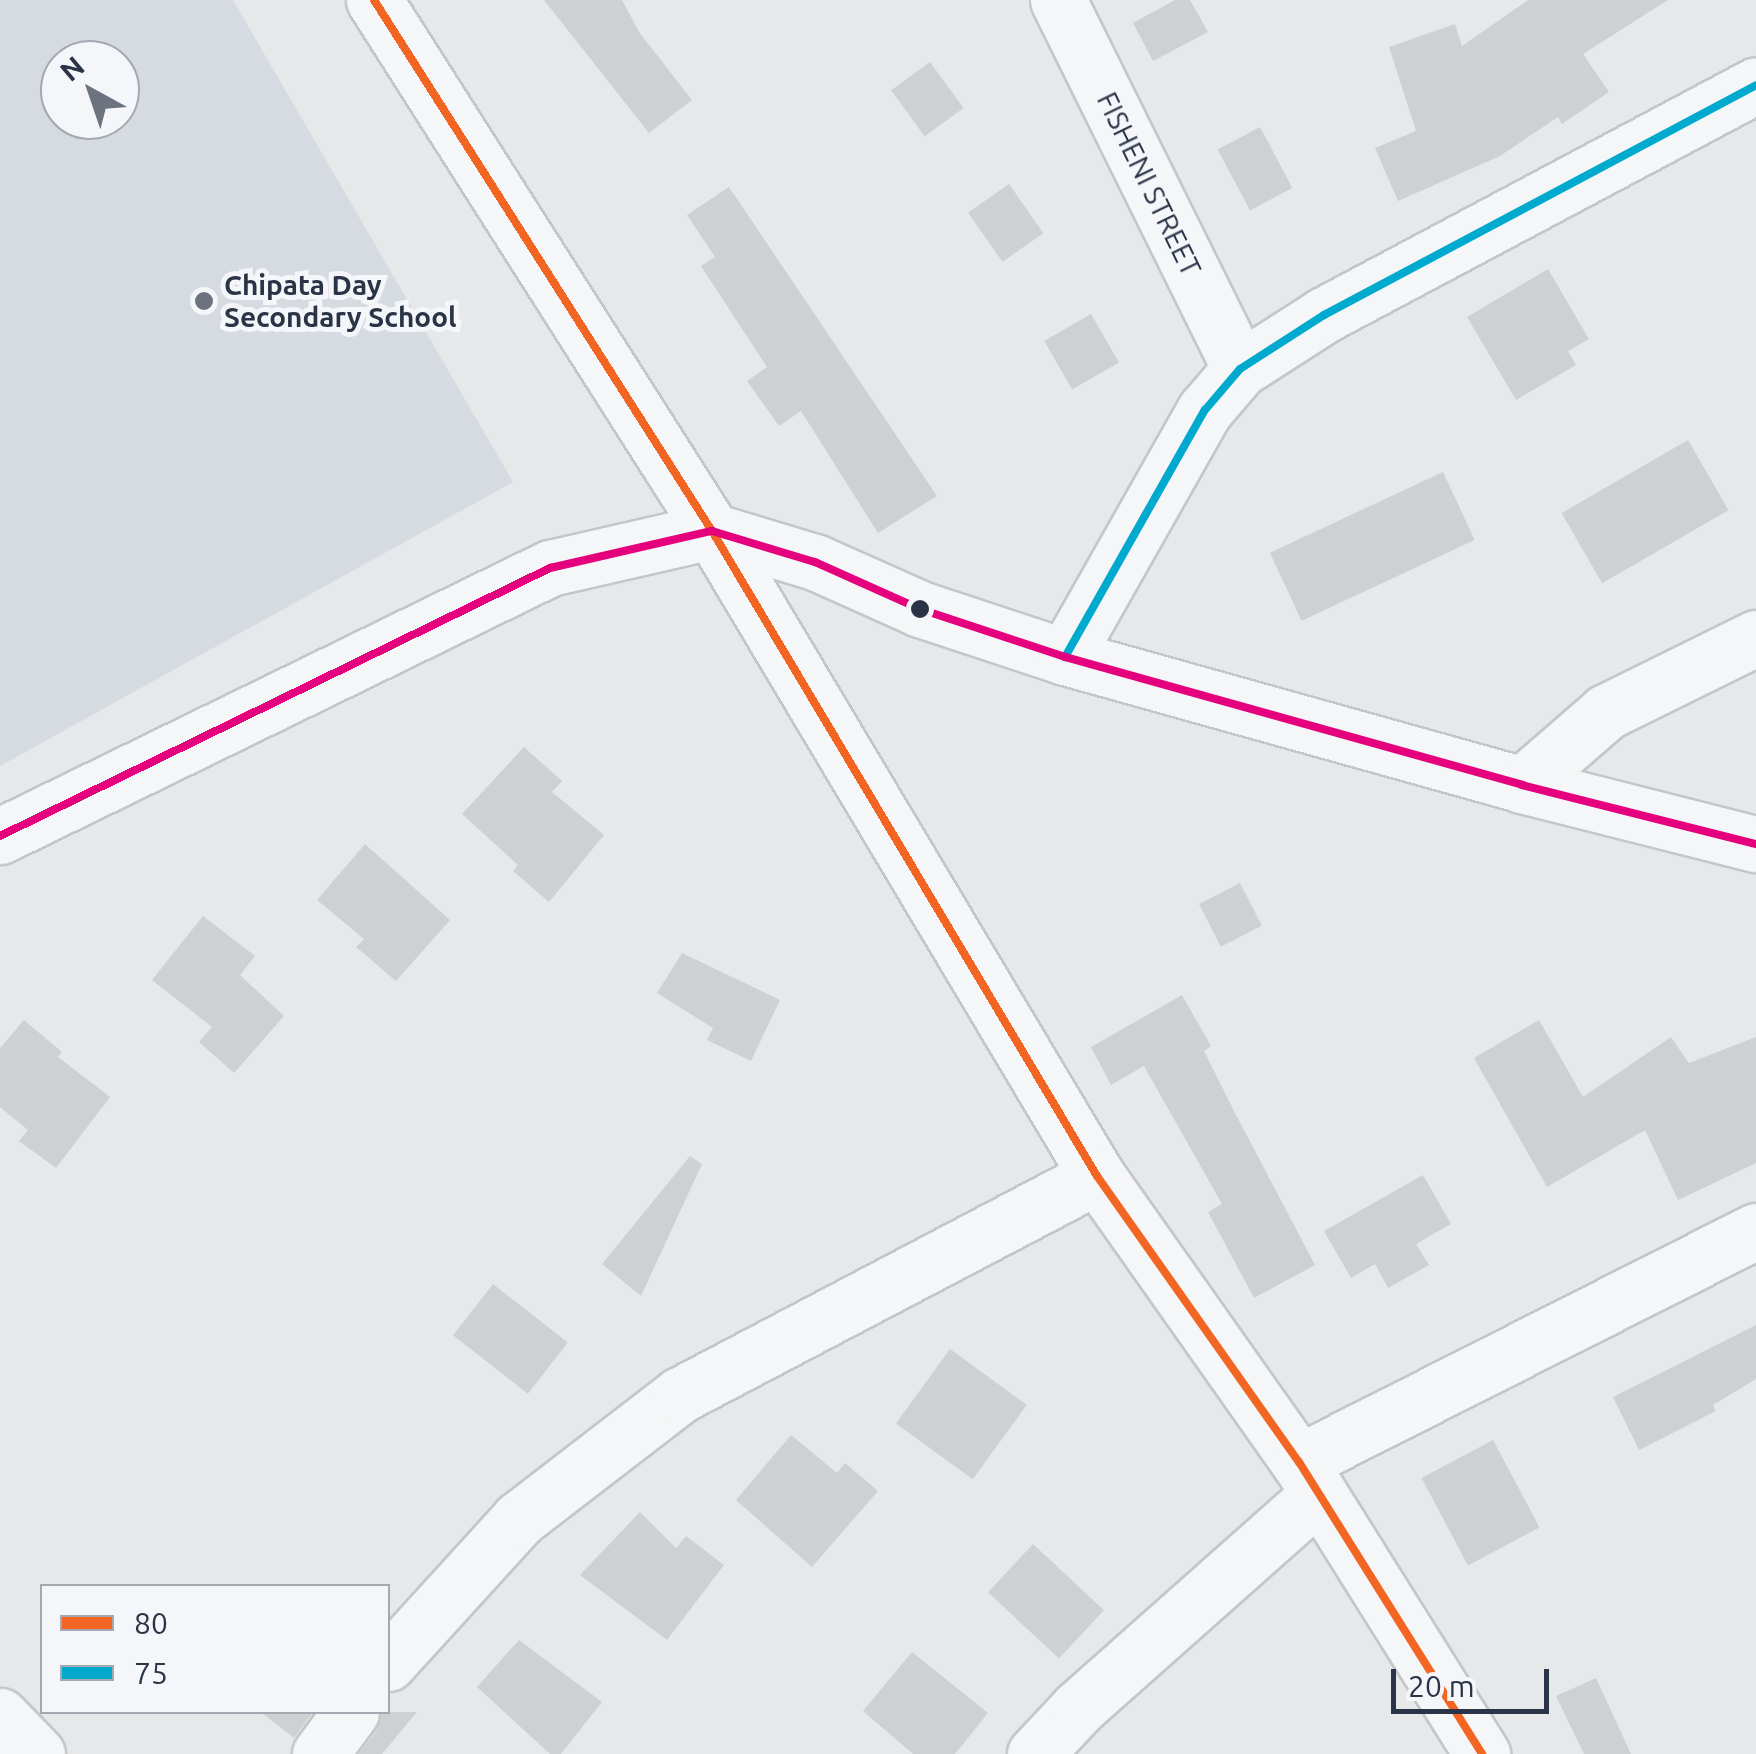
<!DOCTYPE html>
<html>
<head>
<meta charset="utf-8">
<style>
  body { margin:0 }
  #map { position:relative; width:1756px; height:1754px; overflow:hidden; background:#e6e8ea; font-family:Ubuntu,sans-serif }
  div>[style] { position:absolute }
  .built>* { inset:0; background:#d6dbe1 }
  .building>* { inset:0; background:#ced0d3; transform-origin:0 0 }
  .roads { filter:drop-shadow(2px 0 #c4c6c8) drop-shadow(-2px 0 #c4c6c8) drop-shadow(0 2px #c4c6c8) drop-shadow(0 -2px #c4c6c8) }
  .minor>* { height:55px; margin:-27.5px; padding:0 27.5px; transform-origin:27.5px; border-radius:27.5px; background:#f5f6f7 }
  .bus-1>* { height:8px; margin:-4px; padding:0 4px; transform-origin:4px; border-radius:4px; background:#f26522 }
  .bus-2>* { height:8px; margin:-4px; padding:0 4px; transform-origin:4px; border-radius:4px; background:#00a9ce }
  .bus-3>* { height:8px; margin:-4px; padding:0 4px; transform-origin:4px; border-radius:4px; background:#e5007d }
  .dots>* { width:28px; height:28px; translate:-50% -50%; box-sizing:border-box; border:5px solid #f4f6f9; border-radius:50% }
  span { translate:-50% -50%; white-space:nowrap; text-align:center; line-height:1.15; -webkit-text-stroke:10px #f4f6f9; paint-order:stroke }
  .street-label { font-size:28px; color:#2a3446 }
  .poi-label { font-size:28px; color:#2a3446; font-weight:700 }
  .left { translate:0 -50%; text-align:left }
  .legend { position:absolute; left:40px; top:1584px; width:350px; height:130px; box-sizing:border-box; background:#f4f6f9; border:2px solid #a3a8b1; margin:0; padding:12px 18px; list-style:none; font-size:30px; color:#2a3446 }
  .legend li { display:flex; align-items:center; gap:20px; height:50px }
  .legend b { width:50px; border:2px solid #a3a8b1 }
  .north { position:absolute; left:40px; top:40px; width:100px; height:100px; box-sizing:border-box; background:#f4f6f9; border:2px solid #a3a8b1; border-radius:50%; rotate:320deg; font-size:28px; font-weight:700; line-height:40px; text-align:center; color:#2a3446 }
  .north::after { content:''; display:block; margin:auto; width:35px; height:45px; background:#6c737f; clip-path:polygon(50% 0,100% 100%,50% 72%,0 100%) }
  .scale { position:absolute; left:1391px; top:1669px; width:158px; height:45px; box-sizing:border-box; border:5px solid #2a3446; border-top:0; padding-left:12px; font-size:30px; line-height:35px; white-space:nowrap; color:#2a3446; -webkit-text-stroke:8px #f4f6f9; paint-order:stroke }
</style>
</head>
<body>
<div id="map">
  <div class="built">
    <i style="clip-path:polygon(evenodd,0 0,233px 0,513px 482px,0 766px,0 0,60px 60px,120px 60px,120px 120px,60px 120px,60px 60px)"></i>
  </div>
  <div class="building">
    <i style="clip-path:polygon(544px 0,622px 0,639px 32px,692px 100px,649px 133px)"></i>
    <i style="clip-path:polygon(1175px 0,1190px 0,1208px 32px,1153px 61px,1133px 23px)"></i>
    <i style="clip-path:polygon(1528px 0,1668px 0,1583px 54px,1609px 92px,1562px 124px,1558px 117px,1500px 156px,1398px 201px,1375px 148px,1416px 131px,1389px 47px,1455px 24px,1462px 46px)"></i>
    <i style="left:930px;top:62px;width:57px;height:48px;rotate:54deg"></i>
    <i style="left:1260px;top:127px;width:69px;height:48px;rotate:62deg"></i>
    <i style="left:1009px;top:184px;width:60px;height:50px;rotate:55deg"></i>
    <i style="clip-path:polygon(729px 187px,937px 496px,878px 533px,801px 411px,779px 426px,747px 381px,767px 367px,701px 266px,715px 257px,687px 215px)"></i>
    <i style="clip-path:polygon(1548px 269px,1589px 339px,1568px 351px,1576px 365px,1516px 400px,1467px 317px)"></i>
    <i style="left:1091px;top:314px;width:56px;height:54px;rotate:60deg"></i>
    <i style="left:1688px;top:440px;width:81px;height:146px;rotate:60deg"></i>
    <i style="left:1443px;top:472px;width:75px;height:191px;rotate:65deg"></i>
    <i style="clip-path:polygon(524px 747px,562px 781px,552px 792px,604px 835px,549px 902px,513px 871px,518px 865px,462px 814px)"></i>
    <i style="clip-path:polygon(365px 844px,450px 920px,396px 981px,356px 947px,364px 939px,317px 900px)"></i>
    <i style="left:1240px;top:883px;width:48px;height:46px;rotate:63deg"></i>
    <i style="clip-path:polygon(203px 916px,255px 956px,240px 975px,284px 1016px,234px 1073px,199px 1042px,212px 1027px,152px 980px)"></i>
    <i style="clip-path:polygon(682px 953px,780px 1000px,751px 1061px,707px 1040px,713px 1028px,657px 993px)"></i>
    <i style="clip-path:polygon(1182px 995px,1211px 1046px,1204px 1051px,1234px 1111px,1315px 1265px,1254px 1298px,1208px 1212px,1222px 1204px,1144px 1066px,1111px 1085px,1091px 1047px)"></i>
    <i style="clip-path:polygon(24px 1020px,62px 1052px,58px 1057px,110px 1097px,56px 1168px,19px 1141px,28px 1130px,0 1107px,0 1048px)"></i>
    <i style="clip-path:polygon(1539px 1020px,1583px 1097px,1671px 1037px,1689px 1063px,1756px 1037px,1756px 1163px,1678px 1200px,1645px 1130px,1547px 1187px,1474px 1058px)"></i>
    <i style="clip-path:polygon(690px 1156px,702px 1164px,641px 1296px,602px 1264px)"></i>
    <i style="clip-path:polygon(1423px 1175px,1451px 1224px,1416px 1244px,1429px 1265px,1388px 1288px,1375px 1264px,1351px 1278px,1324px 1231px)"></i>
    <i style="left:493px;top:1284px;width:95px;height:65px;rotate:38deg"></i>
    <i style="clip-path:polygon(1756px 1325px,1756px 1379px,1713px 1405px,1716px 1411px,1639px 1450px,1613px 1397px)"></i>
    <i style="left:950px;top:1349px;width:95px;height:92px;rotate:36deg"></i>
    <i style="clip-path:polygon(791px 1435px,837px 1473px,845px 1463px,878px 1491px,812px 1567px,736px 1500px)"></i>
    <i style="left:1493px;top:1440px;width:99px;height:81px;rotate:62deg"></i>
    <i style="clip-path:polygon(640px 1512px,676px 1548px,686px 1536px,724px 1565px,667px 1640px,580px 1575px)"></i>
    <i style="left:1033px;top:1544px;width:97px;height:66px;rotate:43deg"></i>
    <i style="clip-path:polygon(519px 1640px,602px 1702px,561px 1754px,550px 1754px,477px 1687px)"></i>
    <i style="clip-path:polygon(912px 1652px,988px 1713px,955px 1754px,913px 1754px,863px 1711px)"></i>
    <i style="clip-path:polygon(1596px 1678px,1631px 1754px,1584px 1754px,1556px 1696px)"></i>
    <i style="clip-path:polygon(261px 1712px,313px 1712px,294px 1738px)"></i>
    <i style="clip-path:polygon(382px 1712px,417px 1712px,382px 1754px,359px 1754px,377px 1730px)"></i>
  </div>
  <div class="roads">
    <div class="minor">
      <i style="left:374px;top:0;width:629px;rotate:57.52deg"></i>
      <i style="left:712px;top:531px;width:751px;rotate:59.17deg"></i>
      <i style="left:1097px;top:1176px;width:350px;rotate:54.8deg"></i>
      <i style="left:1299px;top:1462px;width:345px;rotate:57.9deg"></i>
      <i style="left:1058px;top:0;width:411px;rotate:63.7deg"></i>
      <i style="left:1065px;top:657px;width:284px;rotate:-60.5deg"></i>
      <i style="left:1205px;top:410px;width:54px;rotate:-49.5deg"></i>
      <i style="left:1240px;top:369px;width:100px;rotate:-32.7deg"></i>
      <i style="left:1324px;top:315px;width:489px;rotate:-28deg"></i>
      <i style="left:1522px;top:785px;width:111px;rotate:-41deg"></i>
      <i style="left:1606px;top:712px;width:167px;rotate:-26.3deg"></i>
      <i style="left:0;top:836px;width:612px;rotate:-25.98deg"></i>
      <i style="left:550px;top:568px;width:166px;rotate:-12.9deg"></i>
      <i style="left:712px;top:531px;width:108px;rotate:16.8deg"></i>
      <i style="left:815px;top:562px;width:115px;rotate:24.1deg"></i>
      <i style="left:920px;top:609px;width:153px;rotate:18.3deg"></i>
      <i style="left:1065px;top:657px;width:475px;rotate:15.6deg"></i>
      <i style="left:1522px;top:785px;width:241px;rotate:14.2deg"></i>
      <i style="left:1299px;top:1462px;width:512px;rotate:-26.82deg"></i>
      <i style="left:388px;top:1663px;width:195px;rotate:-47.7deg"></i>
      <i style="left:519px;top:1519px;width:203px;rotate:-37.6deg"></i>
      <i style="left:680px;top:1395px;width:471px;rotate:-27.7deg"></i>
      <i style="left:0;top:1716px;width:53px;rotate:45.8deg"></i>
      <i style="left:320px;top:1754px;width:52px;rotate:-53.6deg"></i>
      <i style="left:1035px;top:1754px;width:63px;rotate:-46.9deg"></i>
      <i style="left:1078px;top:1708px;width:322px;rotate:-41.6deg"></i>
    </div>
  </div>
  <div class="bus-1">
    <i style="left:374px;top:0;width:629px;rotate:57.52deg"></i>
    <i style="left:712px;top:531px;width:751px;rotate:59.17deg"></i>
    <i style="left:1097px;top:1176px;width:350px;rotate:54.8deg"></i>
    <i style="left:1299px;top:1462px;width:345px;rotate:57.9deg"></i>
  </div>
  <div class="bus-2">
    <i style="left:1065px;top:657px;width:284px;rotate:-60.5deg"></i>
    <i style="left:1205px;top:410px;width:54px;rotate:-49.5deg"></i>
    <i style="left:1240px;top:369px;width:100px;rotate:-32.7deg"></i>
    <i style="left:1324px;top:315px;width:489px;rotate:-28deg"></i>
  </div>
  <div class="bus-3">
    <i style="left:0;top:836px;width:612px;rotate:-25.98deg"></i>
    <i style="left:550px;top:568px;width:166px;rotate:-12.9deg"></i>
    <i style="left:712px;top:531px;width:108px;rotate:16.8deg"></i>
    <i style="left:815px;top:562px;width:115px;rotate:24.1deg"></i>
    <i style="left:920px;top:609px;width:153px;rotate:18.3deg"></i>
    <i style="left:1065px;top:657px;width:475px;rotate:15.6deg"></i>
    <i style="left:1522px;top:785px;width:241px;rotate:14.2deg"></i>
  </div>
  <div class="dots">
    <i style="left:204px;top:301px;background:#6c737f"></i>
    <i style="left:920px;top:609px;background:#2a3446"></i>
  </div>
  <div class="street-label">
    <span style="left:1149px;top:184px;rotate:64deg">FISHENI STREET</span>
  </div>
  <div class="poi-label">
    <span class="left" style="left:224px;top:301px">Chipata Day<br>Secondary School</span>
  </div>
  <ul class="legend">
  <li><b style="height:12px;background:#f26522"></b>80</li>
  <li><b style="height:12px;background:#00a9ce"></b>75</li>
  </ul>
  <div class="north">N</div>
  <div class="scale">20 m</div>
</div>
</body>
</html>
